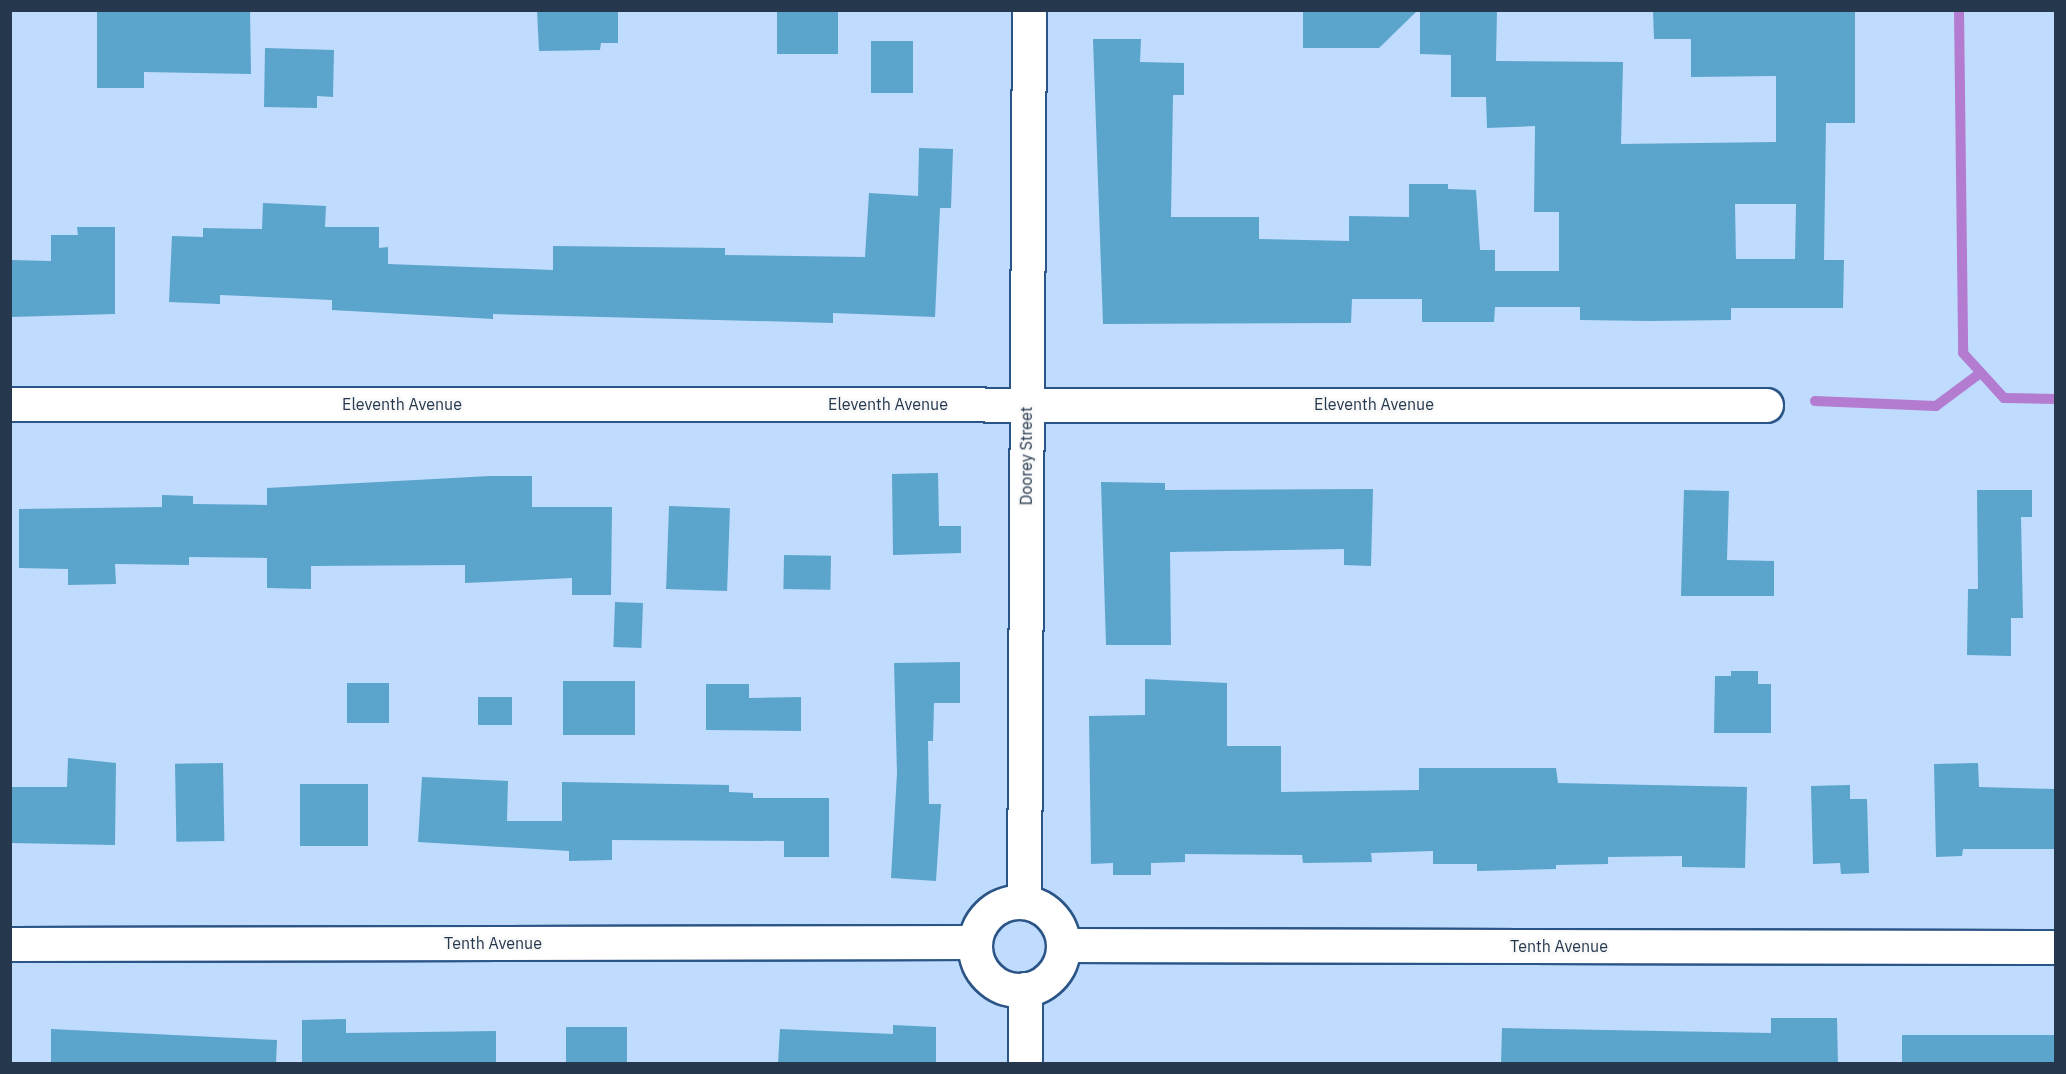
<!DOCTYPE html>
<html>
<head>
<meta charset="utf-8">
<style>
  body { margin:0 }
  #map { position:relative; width:2066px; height:1074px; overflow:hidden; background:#bfdbfd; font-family:"IBM Plex Sans",sans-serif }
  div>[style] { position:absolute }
  .stream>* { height:10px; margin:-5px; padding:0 5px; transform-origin:5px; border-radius:5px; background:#b47cd0 }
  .building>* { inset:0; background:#5ba4cc; transform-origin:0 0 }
  .roads { filter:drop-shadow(2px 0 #2b5586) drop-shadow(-2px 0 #2b5586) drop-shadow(0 2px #2b5586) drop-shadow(0 -2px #2b5586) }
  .minor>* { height:33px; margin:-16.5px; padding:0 16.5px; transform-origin:16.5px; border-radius:16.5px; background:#fff }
  .minor>.ring { margin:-16.5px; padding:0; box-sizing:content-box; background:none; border:33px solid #fff; border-radius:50% }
  span { translate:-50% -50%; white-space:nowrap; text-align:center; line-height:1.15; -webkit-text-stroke:4.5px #f9f9f9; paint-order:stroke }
  .street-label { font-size:16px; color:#25384e }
  .frame { position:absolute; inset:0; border:12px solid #25384e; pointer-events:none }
</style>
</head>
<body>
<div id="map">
  <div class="stream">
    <i style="left:1959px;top:10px;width:343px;rotate:89.3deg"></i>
    <i style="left:1963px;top:353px;width:61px;rotate:47.7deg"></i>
    <i style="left:2004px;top:398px;width:52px;rotate:1.1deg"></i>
    <i style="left:1815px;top:401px;width:121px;rotate:2.4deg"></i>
    <i style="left:1936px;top:406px;width:54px;rotate:-36.7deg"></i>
  </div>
  <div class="building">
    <i style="clip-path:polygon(97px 10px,250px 10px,251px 74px,144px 72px,144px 88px,97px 88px)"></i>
    <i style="clip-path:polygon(537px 10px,618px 10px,618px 43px,601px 43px,600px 50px,539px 51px)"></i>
    <i style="left:777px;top:10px;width:61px;height:44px"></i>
    <i style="clip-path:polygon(1303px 10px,1418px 10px,1379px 48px,1303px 48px)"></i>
    <i style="clip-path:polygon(evenodd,1420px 10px,1497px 10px,1496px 61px,1623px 62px,1621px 144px,1776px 142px,1776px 76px,1691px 77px,1691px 39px,1654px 39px,1653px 10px,1855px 10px,1855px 123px,1826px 123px,1824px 260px,1844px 260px,1843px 308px,1731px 308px,1731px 320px,1648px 321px,1580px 320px,1580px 307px,1495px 307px,1494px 322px,1422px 322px,1422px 299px,1352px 299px,1351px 323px,1103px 324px,1093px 39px,1141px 39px,1140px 62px,1184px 63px,1184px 95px,1173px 95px,1171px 217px,1259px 217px,1259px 239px,1349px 241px,1349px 216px,1409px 217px,1409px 184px,1448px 184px,1448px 189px,1476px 190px,1480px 250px,1495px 250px,1495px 271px,1559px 271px,1559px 212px,1534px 212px,1535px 126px,1487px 128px,1486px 97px,1451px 97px,1451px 55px,1420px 54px,1420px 10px,1735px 204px,1796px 204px,1795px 259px,1736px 259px,1735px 204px)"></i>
    <i style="left:871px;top:41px;width:42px;height:52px"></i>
    <i style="clip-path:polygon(265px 48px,334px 50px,333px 97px,317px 96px,317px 108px,264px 107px)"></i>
    <i style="clip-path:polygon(919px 148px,953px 149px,951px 208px,940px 208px,935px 317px,833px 313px,833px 323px,493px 314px,493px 319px,332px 310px,332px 300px,220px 295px,220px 304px,169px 302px,172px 236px,203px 237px,203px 228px,262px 229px,263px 203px,326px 206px,325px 227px,379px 227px,379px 248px,388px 247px,388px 264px,553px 270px,553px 246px,725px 248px,725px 255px,865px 257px,869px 193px,918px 196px)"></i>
    <i style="clip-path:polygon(77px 227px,115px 227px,115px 314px,10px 317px,10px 260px,51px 261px,51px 235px,78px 235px)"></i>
    <i style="clip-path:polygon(938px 473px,939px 526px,961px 526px,961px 553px,893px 555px,892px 474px)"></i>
    <i style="clip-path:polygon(490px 476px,532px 476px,532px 507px,612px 507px,611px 595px,572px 595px,572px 578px,465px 583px,465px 565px,311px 566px,311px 589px,267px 588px,267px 558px,189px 557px,189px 565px,115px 564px,116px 584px,68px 585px,68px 569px,19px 568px,19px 509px,162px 507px,162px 495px,193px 496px,193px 504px,267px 505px,267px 488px)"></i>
    <i style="clip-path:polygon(1101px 482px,1165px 483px,1165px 490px,1373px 489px,1371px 566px,1344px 565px,1344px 549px,1170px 552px,1171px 645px,1106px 645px)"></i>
    <i style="clip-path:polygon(1684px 490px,1729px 491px,1727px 560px,1774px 561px,1774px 596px,1681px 596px)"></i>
    <i style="clip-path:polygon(1977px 490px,2032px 490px,2032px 517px,2021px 517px,2023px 618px,2011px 618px,2011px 656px,1967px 655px,1968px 589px,1978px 589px)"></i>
    <i style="left:669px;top:506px;width:61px;height:83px;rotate:2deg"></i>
    <i style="left:784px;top:555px;width:47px;height:34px;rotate:1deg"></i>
    <i style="left:615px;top:602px;width:28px;height:45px;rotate:2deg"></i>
    <i style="clip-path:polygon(960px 662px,960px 703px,934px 703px,933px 741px,928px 741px,929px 804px,941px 804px,936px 881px,891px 878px,897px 773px,894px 663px)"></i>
    <i style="clip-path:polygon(1731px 671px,1758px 671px,1758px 684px,1771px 684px,1771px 733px,1714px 733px,1715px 676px,1731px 676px)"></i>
    <i style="clip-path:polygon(1145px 679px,1227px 683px,1227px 746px,1281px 746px,1281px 792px,1419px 790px,1419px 768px,1556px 768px,1558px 783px,1747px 787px,1745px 868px,1682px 867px,1682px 856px,1608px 857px,1608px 864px,1556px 865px,1556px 869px,1477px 871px,1477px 864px,1433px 864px,1433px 851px,1371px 853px,1372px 862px,1303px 863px,1302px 855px,1185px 854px,1185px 862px,1151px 863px,1151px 875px,1113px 875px,1113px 863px,1091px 864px,1089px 716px,1145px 715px)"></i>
    <i style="left:563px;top:681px;width:72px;height:54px"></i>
    <i style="left:347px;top:683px;width:42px;height:40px"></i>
    <i style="clip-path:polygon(706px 684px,749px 684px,749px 698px,801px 697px,801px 731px,706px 730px)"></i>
    <i style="left:478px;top:697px;width:34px;height:28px"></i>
    <i style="clip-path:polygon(68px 758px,116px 763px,115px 845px,10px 843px,10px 787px,67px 787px)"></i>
    <i style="left:223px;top:763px;width:78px;height:48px;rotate:89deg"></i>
    <i style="clip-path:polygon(1978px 763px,1979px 787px,2055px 789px,2055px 849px,1963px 849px,1962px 856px,1936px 857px,1934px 764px)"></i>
    <i style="clip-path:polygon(422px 777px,508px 781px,507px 821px,562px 821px,562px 782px,729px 785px,729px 792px,753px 793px,753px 798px,829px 798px,829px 857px,784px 857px,784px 841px,612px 840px,612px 860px,569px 861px,569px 851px,418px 842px)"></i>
    <i style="left:300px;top:784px;width:68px;height:62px"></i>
    <i style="clip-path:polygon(1850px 785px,1850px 799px,1867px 799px,1869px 873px,1841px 874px,1840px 863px,1813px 864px,1811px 786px)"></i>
    <i style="clip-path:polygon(1771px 1018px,1837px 1018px,1838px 1064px,1501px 1064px,1502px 1028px,1771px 1033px)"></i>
    <i style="clip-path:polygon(346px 1019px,346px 1033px,496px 1031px,496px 1064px,302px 1064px,302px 1020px)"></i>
    <i style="clip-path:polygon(893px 1025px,936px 1027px,936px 1064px,778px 1064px,780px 1029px,893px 1034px)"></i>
    <i style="left:566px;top:1027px;width:61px;height:37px"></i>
    <i style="clip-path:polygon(51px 1029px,277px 1040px,276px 1064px,51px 1064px)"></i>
    <i style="left:2055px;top:1035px;width:29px;height:153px;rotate:90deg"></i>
  </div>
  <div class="roads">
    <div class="minor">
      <i style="left:10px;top:404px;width:1756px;rotate:0.03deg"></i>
      <i style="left:1024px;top:901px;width:891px;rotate:-89.68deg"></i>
      <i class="ring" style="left:975px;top:902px;width:55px;height:55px"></i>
      <i style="left:10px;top:944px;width:965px;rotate:-0.12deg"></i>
      <i style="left:1063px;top:945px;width:993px;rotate:0.12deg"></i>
      <i style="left:1025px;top:1064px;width:75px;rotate:-90deg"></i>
    </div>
  </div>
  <div class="street-label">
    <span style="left:402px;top:404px">Eleventh Avenue</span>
    <span style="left:888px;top:404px">Eleventh Avenue</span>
    <span style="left:1374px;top:404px">Eleventh Avenue</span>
    <span style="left:1026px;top:456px;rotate:-90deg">Doorey Street</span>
    <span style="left:493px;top:943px">Tenth Avenue</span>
    <span style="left:1559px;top:946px">Tenth Avenue</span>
  </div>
  <div class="frame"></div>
</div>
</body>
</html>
